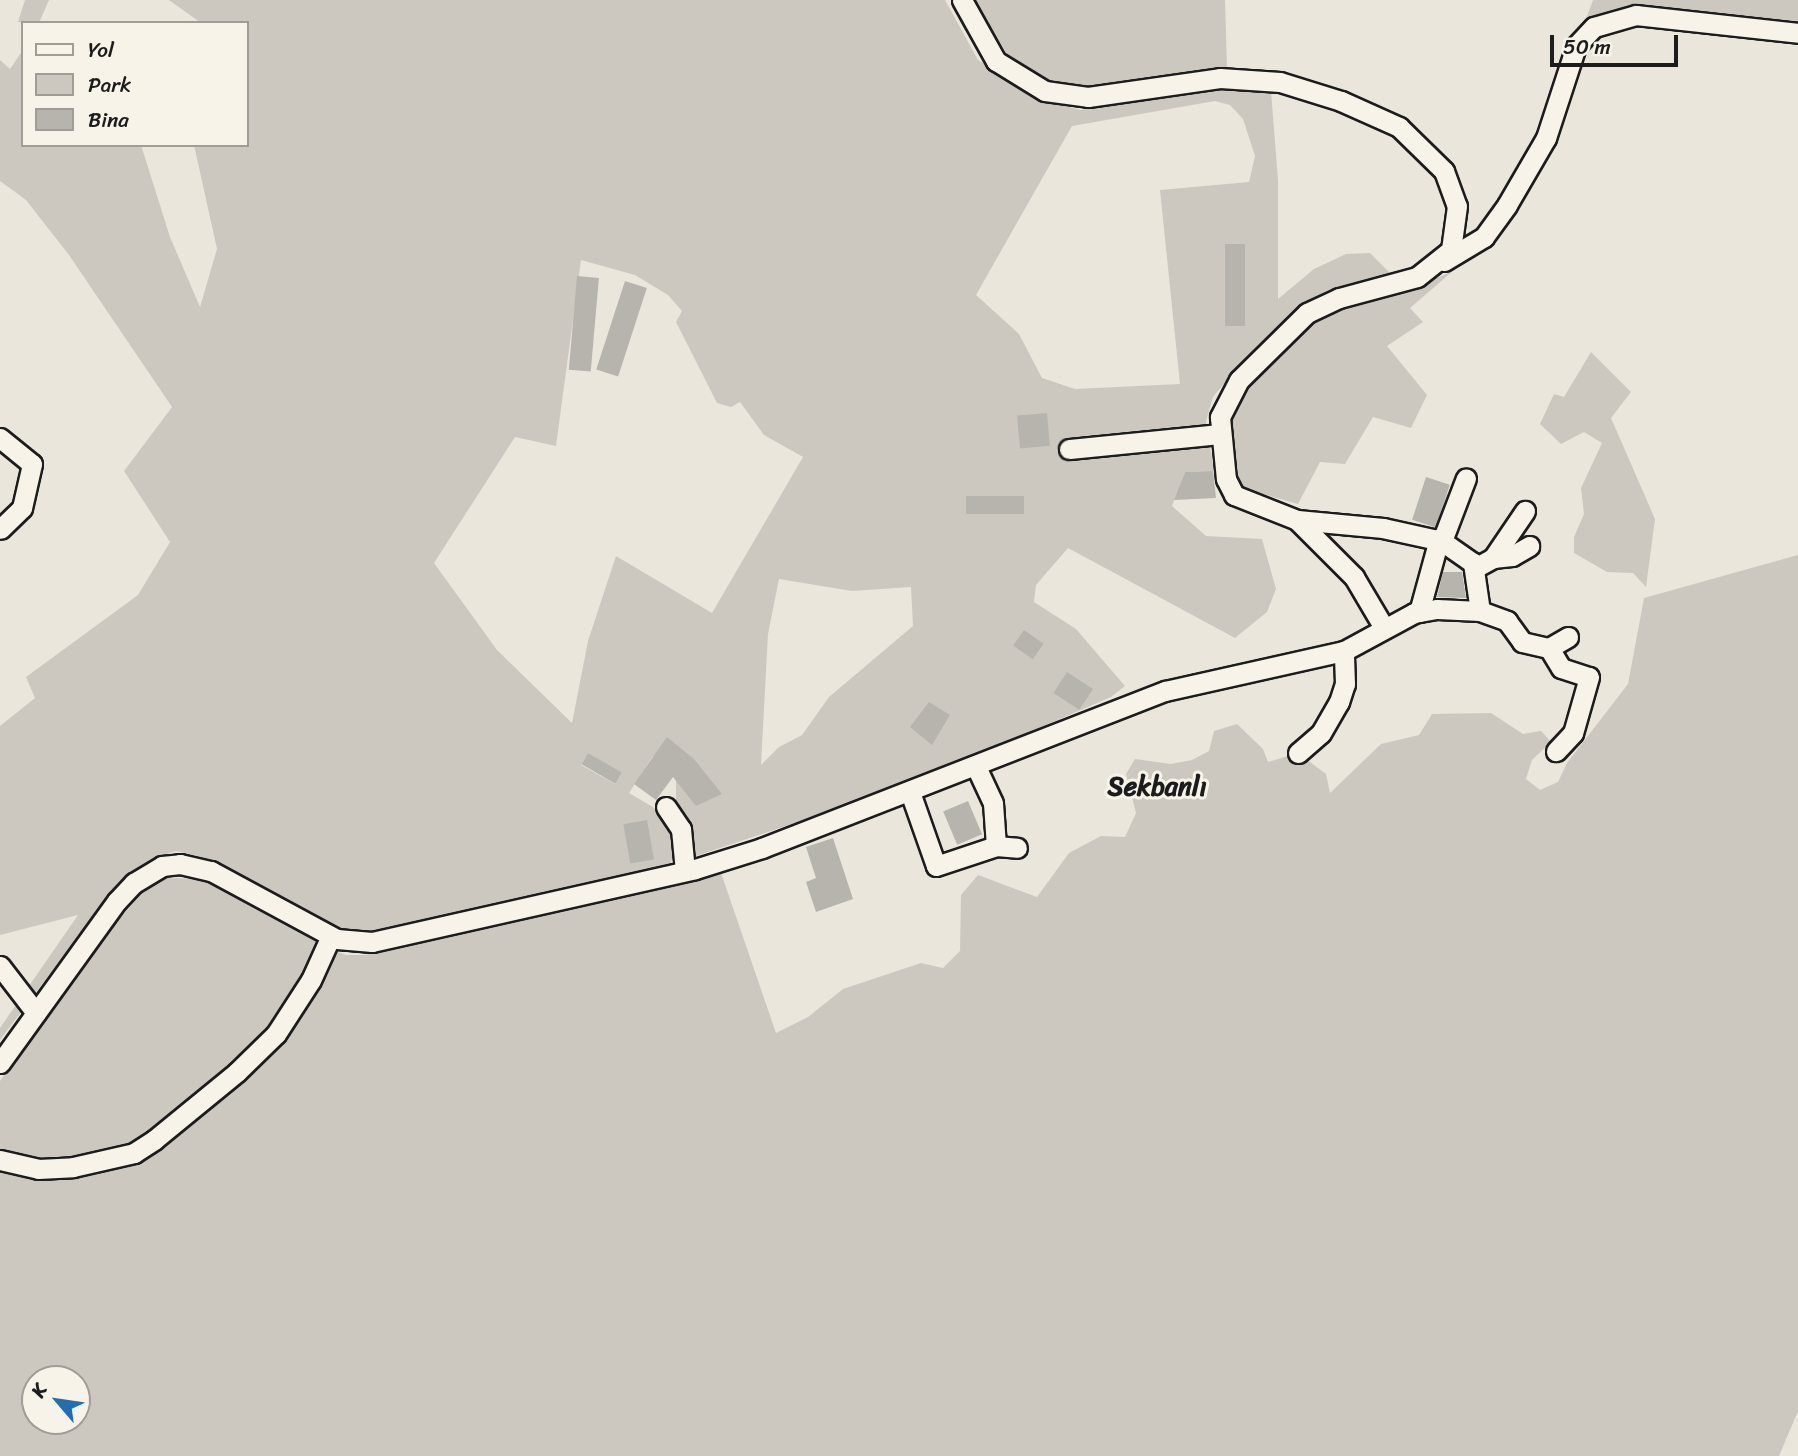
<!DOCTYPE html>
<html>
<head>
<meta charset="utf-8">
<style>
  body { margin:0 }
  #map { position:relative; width:1798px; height:1456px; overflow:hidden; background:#eae6dc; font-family:Sriracha,sans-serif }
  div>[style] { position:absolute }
  .green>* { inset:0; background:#ccc8c0 }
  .building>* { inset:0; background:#b6b4ac; transform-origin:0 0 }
  .roads { filter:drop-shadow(2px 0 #1c1c1c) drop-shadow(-2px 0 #1c1c1c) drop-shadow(0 2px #1c1c1c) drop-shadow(0 -2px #1c1c1c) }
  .minor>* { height:19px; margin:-9.5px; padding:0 9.5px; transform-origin:9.5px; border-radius:9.5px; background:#f7f3e8 }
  span { translate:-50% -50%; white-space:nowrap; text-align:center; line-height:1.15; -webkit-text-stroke:6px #f7f3e8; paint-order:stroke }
  .quarter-label { font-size:26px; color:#1c1c1c; font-weight:700 }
  .legend { position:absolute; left:21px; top:21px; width:228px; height:126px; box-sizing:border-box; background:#f7f3e8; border:2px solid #9f9d96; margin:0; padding:9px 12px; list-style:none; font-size:21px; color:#1c1c1c }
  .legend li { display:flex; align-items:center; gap:14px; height:35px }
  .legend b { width:35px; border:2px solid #9f9d96 }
  .north { position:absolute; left:21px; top:1365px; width:70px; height:70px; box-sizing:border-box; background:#f7f3e8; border:2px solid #9f9d96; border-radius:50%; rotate:299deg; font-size:19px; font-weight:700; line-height:28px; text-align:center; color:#1c1c1c }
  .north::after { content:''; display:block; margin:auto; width:24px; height:32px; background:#1f6fb2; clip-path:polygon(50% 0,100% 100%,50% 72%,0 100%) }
  .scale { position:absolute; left:1550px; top:35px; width:128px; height:32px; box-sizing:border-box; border:4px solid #1c1c1c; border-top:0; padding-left:9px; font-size:21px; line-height:24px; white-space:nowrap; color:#1c1c1c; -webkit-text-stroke:5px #f7f3e8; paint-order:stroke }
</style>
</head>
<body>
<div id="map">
  <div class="green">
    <i style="clip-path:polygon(25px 0,49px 0,39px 23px,18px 22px)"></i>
    <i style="clip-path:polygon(evenodd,169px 0,945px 0,978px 60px,1040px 100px,1081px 110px,1202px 90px,1242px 87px,1271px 91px,1278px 180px,1278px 299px,1314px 269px,1346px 254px,1370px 253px,1390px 273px,1328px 290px,1305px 303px,1245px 358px,1213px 397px,1206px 421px,1214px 471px,1185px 472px,1172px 506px,1206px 536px,1262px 539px,1276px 589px,1267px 612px,1235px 638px,1068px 548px,1036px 585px,1034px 602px,1076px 629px,1125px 686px,1111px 697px,899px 788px,693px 857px,687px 815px,676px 806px,676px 774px,653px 756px,629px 793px,653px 807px,671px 828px,676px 846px,670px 865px,375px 930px,353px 932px,334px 926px,198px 856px,176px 851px,154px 858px,118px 883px,0 1040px,0 1028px,78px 915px,0 935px,0 726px,35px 698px,26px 677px,138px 595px,170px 542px,124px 471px,172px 407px,69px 255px,26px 200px,0 181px,0 60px,10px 69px,23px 50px,23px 145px,141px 145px,170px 237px,200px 307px,217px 249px,194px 145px,247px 145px,247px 23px,201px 23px,169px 0,1215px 101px,1230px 105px,1243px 119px,1255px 156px,1249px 182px,1160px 190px,1180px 384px,1075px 389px,1042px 378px,1019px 334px,976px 295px,1072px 126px,1215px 101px,169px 0,581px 260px,635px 275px,668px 295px,682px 311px,676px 322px,717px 403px,731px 407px,740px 402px,764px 435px,803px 457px,712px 613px,616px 556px,588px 641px,572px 723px,497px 650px,434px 563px,515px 437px,556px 446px,581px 260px,169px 0,779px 579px,852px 591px,911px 587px,913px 626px,829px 697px,802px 735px,779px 747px,761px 765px,768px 634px,779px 579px,169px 0,588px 753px,621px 773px,615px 784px,581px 765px,588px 753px)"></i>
    <i style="clip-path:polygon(974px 0,1225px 0,1227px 67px,1122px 84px,1070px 87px,1040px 80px,1015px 67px)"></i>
    <i style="clip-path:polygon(1593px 0,1798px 0,1798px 25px,1649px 7px,1620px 9px,1583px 27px)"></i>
    <i style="clip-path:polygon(1453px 271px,1410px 308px,1423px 322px,1387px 346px,1427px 395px,1411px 428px,1373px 417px,1345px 464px,1320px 462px,1298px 504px,1242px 488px,1230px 458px,1230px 409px,1282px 346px,1323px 312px,1404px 292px)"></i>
    <i style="clip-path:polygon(1591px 352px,1631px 392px,1611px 418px,1655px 519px,1646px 587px,1633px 573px,1607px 572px,1574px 553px,1574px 537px,1584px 514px,1581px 488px,1602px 443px,1584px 432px,1561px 444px,1540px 424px,1554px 394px,1564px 397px)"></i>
    <i style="clip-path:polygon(evenodd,1798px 555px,1798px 1411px,1779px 1456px,0 1456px,0 1081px,111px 928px,146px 889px,167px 877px,213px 881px,326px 948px,346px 955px,366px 955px,493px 919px,720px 870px,776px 1033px,808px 1017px,843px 989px,921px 963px,943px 968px,960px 951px,961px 895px,978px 875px,1037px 897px,1069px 853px,1101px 836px,1125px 837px,1136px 813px,1126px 774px,1135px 759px,1171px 764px,1192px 760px,1209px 751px,1214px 731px,1237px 724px,1263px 749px,1268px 762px,1298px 753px,1326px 774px,1330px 793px,1381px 744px,1419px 735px,1432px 714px,1491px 713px,1523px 734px,1541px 731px,1551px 742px,1532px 760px,1526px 779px,1540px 790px,1558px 782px,1567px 763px,1628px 684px,1644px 598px,1798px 555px,35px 1379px,77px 1379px,77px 1421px,35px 1421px,35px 1379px)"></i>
  </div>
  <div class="building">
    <i style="left:1225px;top:244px;width:20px;height:82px"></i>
    <i style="left:577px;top:276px;width:22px;height:94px;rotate:5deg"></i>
    <i style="left:625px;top:281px;width:23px;height:93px;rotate:18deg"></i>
    <i style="left:1047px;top:413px;width:33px;height:30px;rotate:85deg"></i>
    <i style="clip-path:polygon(1213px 471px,1216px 498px,1174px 500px,1185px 472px)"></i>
    <i style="left:1426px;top:477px;width:25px;height:45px;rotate:18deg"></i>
    <i style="left:1024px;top:496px;width:18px;height:58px;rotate:90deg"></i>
    <i style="clip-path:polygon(1443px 572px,1462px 572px,1466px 598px,1437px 597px)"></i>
    <i style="left:1024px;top:630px;width:24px;height:19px;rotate:35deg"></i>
    <i style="left:1067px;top:672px;width:31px;height:25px;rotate:33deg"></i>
    <i style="clip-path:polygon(929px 702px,950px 715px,932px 745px,910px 727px)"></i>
    <i style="clip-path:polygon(667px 737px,694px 759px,722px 794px,696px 806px,673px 777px,656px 800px,634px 784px)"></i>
    <i style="left:588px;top:753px;width:39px;height:13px;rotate:30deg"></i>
    <i style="left:968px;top:801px;width:36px;height:27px;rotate:67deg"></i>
    <i style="left:647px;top:820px;width:40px;height:24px;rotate:80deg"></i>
    <i style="clip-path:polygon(833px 838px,853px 899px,816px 912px,806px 882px,816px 878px,806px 847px)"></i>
  </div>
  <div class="roads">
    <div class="minor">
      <i style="left:962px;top:0;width:70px;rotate:60.9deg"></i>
      <i style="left:996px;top:61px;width:57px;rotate:31.5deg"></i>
      <i style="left:1045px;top:91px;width:43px;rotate:7.9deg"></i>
      <i style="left:1088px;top:97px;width:133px;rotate:-8.2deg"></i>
      <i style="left:1220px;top:78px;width:60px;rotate:3.8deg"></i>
      <i style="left:1280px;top:82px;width:64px;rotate:17.3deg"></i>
      <i style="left:1341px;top:101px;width:64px;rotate:24.1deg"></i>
      <i style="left:1399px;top:127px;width:63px;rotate:44.4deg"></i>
      <i style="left:1444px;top:171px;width:37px;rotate:70deg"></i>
      <i style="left:1457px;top:206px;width:44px;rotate:97.8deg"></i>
      <i style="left:1451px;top:250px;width:43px;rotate:141.5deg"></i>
      <i style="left:1417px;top:277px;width:81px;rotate:164.9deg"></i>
      <i style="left:1339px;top:298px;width:35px;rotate:155deg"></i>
      <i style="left:1307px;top:313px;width:95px;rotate:135.4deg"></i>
      <i style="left:1239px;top:380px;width:42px;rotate:117.2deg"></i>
      <i style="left:1220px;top:417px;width:62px;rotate:84.5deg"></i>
      <i style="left:1226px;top:479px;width:18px;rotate:63deg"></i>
      <i style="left:1234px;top:495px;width:68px;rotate:21.6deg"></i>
      <i style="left:1297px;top:520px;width:81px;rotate:45deg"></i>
      <i style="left:1354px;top:577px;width:57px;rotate:59.4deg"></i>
      <i style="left:1444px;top:261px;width:47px;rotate:-31deg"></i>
      <i style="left:1484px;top:237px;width:39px;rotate:-54deg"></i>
      <i style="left:1507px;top:205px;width:78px;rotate:-59.8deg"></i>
      <i style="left:1546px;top:138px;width:97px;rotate:-71.9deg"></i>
      <i style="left:1576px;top:46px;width:26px;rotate:-47deg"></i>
      <i style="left:1594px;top:27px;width:44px;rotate:-15.9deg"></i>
      <i style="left:1636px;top:15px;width:163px;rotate:6.3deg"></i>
      <i style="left:0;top:438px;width:41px;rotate:39.1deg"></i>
      <i style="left:32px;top:464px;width:45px;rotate:102.8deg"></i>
      <i style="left:22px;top:508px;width:30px;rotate:136deg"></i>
      <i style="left:1069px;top:449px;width:152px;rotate:-5.7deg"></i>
      <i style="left:1442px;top:541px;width:67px;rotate:-69.1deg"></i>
      <i style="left:1493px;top:558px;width:19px;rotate:-6deg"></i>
      <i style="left:1512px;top:556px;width:20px;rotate:-30deg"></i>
      <i style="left:1475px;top:568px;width:21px;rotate:-29deg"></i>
      <i style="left:1493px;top:558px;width:57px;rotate:-55.8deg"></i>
      <i style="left:1480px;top:611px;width:29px;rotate:20deg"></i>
      <i style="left:1507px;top:621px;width:26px;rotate:54deg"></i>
      <i style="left:1522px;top:642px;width:28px;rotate:13deg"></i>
      <i style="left:1549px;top:648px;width:22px;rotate:-30deg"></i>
      <i style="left:1419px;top:612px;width:76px;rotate:-74.7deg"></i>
      <i style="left:1549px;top:648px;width:23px;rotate:59deg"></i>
      <i style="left:1561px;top:668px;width:29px;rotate:18deg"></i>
      <i style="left:1589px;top:677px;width:58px;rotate:105.9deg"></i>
      <i style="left:1573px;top:733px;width:25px;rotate:133deg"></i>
      <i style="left:1298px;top:753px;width:30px;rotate:-41deg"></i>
      <i style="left:1321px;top:733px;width:36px;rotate:-60deg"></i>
      <i style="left:1339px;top:702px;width:19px;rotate:-72deg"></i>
      <i style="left:1345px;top:684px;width:33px;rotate:-92deg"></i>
      <i style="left:910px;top:792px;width:78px;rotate:70.6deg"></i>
      <i style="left:936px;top:866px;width:63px;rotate:-18.4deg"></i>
      <i style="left:996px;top:846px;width:43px;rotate:-94deg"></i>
      <i style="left:993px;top:803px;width:40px;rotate:-115deg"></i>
      <i style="left:666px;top:807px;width:27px;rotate:56deg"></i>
      <i style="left:681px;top:829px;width:42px;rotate:84.6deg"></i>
      <i style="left:996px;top:846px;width:21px;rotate:5deg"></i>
      <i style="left:0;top:966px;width:59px;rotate:52.5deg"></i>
      <i style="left:0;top:1063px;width:200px;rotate:-54.2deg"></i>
      <i style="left:117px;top:901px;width:25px;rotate:-47deg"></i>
      <i style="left:134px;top:883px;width:33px;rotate:-31deg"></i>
      <i style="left:162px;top:866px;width:18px;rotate:-6deg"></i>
      <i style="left:180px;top:864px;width:32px;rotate:13deg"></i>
      <i style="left:211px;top:871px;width:143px;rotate:28.4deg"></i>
      <i style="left:337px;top:939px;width:35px;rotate:5deg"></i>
      <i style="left:372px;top:942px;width:331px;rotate:-12.7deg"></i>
      <i style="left:695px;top:869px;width:70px;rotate:-17.4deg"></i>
      <i style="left:762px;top:848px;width:433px;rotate:-21.3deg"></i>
      <i style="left:1165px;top:691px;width:183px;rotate:-12.6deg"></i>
      <i style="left:1344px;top:651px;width:80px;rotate:-28.5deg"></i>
      <i style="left:1414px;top:613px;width:23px;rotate:-10deg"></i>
      <i style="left:1437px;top:609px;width:43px;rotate:2.7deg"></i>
      <i style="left:1480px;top:611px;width:49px;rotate:-98.3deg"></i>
      <i style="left:1473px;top:563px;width:38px;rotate:-145deg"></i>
      <i style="left:1442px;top:541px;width:60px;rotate:-167.6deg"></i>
      <i style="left:1383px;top:528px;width:86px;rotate:-174.7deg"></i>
      <i style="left:0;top:1160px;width:39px;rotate:13deg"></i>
      <i style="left:38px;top:1169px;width:35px;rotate:-3deg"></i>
      <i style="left:73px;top:1167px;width:63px;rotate:-12.9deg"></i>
      <i style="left:134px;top:1153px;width:24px;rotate:-33deg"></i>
      <i style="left:154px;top:1140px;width:107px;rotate:-39.3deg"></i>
      <i style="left:237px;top:1072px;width:54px;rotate:-44.3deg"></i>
      <i style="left:276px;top:1034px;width:64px;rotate:-57.1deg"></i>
      <i style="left:311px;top:980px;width:48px;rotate:-65.6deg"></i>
    </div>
  </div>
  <div class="quarter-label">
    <span style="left:1157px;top:787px">Sekbanlı</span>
  </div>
  <ul class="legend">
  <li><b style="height:9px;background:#f7f3e8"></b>Yol</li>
  <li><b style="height:19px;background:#ccc8c0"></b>Park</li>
  <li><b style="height:19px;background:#b6b4ac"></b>Bina</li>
  </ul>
  <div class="north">K</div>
  <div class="scale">50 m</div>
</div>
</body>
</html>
